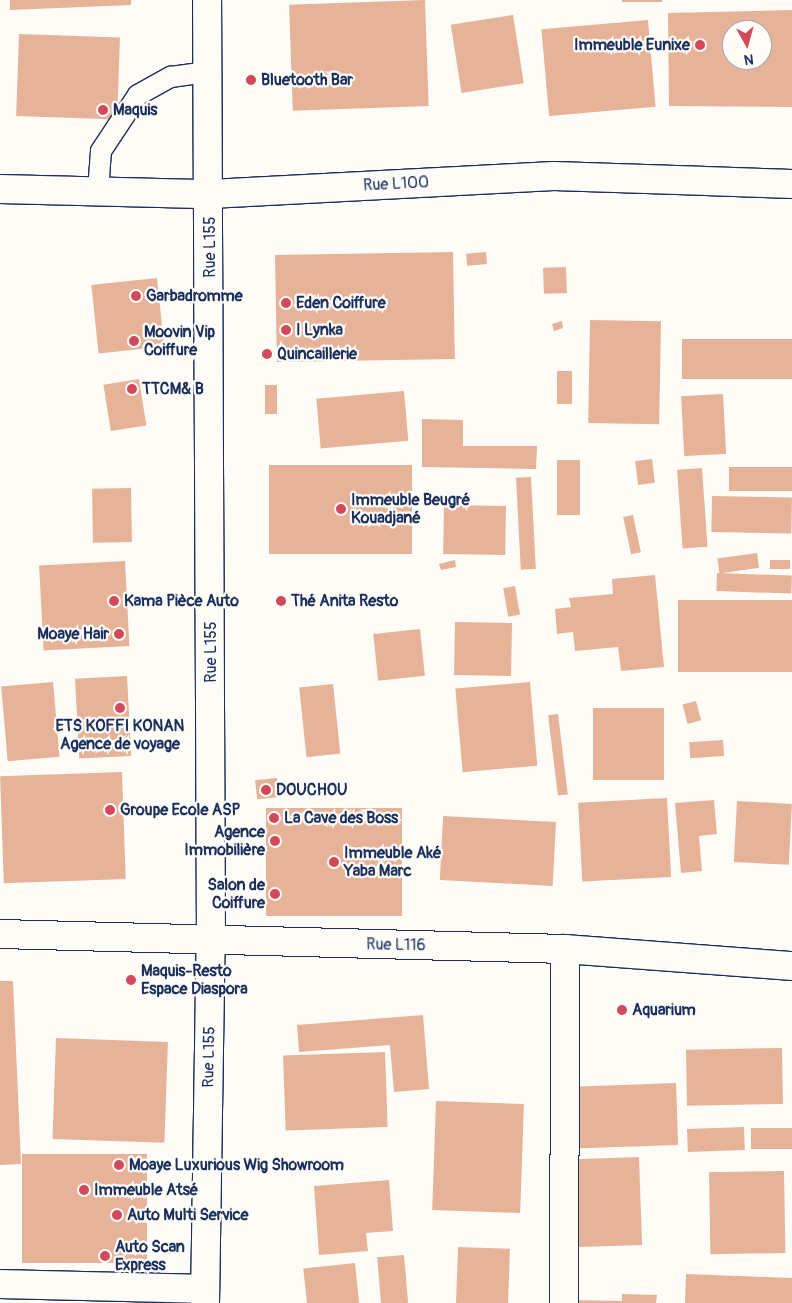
<!DOCTYPE html>
<html>
<head>
<meta charset="utf-8">
<style>
  body { margin:0 }
  #map { position:relative; width:792px; height:1303px; overflow:hidden; background:#fdfcf7; font-family:Pangolin,sans-serif }
  div>[style] { position:absolute }
  .building>* { inset:0; background:#e6b399; transform-origin:0 0 }
  .roads { filter:drop-shadow(1px 0 #1b2f5e) drop-shadow(-1px 0 #1b2f5e) drop-shadow(0 1px #1b2f5e) drop-shadow(0 -1px #1b2f5e) }
  .service>* { height:20px; margin:-10px; padding:0 10px; transform-origin:10px; border-radius:10px; background:#fdfcf7 }
  .minor>* { height:28px; margin:-14px; padding:0 14px; transform-origin:14px; border-radius:14px; background:#fdfcf7 }
  .tertiary>* { height:28px; margin:-14px; padding:0 14px; transform-origin:14px; border-radius:14px; background:#fdfcf7 }
  .dots>* { width:14px; height:14px; translate:-50% -50%; box-sizing:border-box; border:2px solid #fdfcf7; border-radius:50% }
  span { translate:-50% -50%; white-space:nowrap; text-align:center; line-height:1.15; -webkit-text-stroke:4.5px #fdfcf7; paint-order:stroke }
  .poi-label { font-size:16px; color:#1b2f5e; font-weight:700 }
  .right { translate:-100% -50%; text-align:right }
  .left { translate:0 -50%; text-align:left }
  .street-label { font-size:16px; color:#1b2f5e }
  .north { position:absolute; left:722px; top:20px; width:50px; height:50px; box-sizing:border-box; background:#fdfcf7; border:1px solid #a3aaba; border-radius:50%; rotate:173deg; font-size:14px; font-weight:700; line-height:20px; text-align:center; color:#1b2f5e }
  .north::after { content:''; display:block; margin:auto; width:18px; height:22px; background:#d1495b; clip-path:polygon(50% 0,100% 100%,50% 72%,0 100%) }
</style>
</head>
<body>
<div id="map">
  <div class="building">
    <i style="clip-path:polygon(10px 0,131px 0,131px 5px,10px 10px)"></i>
    <i style="left:425px;top:0;width:106px;height:136px;rotate:88deg"></i>
    <i style="left:622px;top:0;width:40px;height:2px"></i>
    <i style="clip-path:polygon(evenodd,792px 10px,792px 107px,669px 106px,668px 13px,792px 10px,732px 30px,762px 30px,762px 60px,732px 60px,732px 30px)"></i>
    <i style="left:513px;top:15px;width:69px;height:63px;rotate:81deg"></i>
    <i style="left:648px;top:20px;width:87px;height:107px;rotate:85deg"></i>
    <i style="left:19px;top:34px;width:101px;height:82px;rotate:2deg"></i>
    <i style="left:453px;top:252px;width:107px;height:178px;rotate:89deg"></i>
    <i style="left:486px;top:252px;width:12px;height:20px;rotate:85deg"></i>
    <i style="left:566px;top:267px;width:26px;height:23px;rotate:88deg"></i>
    <i style="left:157px;top:278px;width:69px;height:66px;rotate:84deg"></i>
    <i style="left:590px;top:320px;width:71px;height:103px;rotate:1deg"></i>
    <i style="clip-path:polygon(562px 321px,563px 328px,554px 331px,552px 324px)"></i>
    <i style="left:792px;top:339px;width:40px;height:110px;rotate:90deg"></i>
    <i style="left:557px;top:371px;width:15px;height:33px"></i>
    <i style="left:139px;top:379px;width:47px;height:36px;rotate:81deg"></i>
    <i style="left:265px;top:385px;width:12px;height:29px"></i>
    <i style="left:404px;top:391px;width:50px;height:88px;rotate:85deg"></i>
    <i style="left:723px;top:394px;width:60px;height:42px;rotate:87deg"></i>
    <i style="clip-path:polygon(422px 419px,463px 420px,463px 446px,537px 446px,536px 469px,422px 467px)"></i>
    <i style="left:652px;top:459px;width:24px;height:17px;rotate:83deg"></i>
    <i style="left:557px;top:460px;width:23px;height:55px"></i>
    <i style="left:269px;top:465px;width:143px;height:89px"></i>
    <i style="left:729px;top:467px;width:63px;height:24px"></i>
    <i style="left:702px;top:468px;width:79px;height:25px;rotate:86deg"></i>
    <i style="left:531px;top:477px;width:92px;height:15px;rotate:87deg"></i>
    <i style="left:131px;top:488px;width:54px;height:39px;rotate:89deg"></i>
    <i style="left:712px;top:496px;width:80px;height:36px;rotate:1deg"></i>
    <i style="left:444px;top:505px;width:62px;height:49px;rotate:1deg"></i>
    <i style="left:633px;top:515px;width:38px;height:10px;rotate:78deg"></i>
    <i style="left:757px;top:553px;width:15px;height:40px;rotate:82deg"></i>
    <i style="clip-path:polygon(455px 560px,456px 567px,441px 570px,439px 564px)"></i>
    <i style="left:770px;top:560px;width:20px;height:9px"></i>
    <i style="left:125px;top:561px;width:85px;height:86px;rotate:87deg"></i>
    <i style="left:717px;top:573px;width:75px;height:18px;rotate:2deg"></i>
    <i style="clip-path:polygon(655px 575px,664px 667px,621px 671px,618px 647px,575px 651px,573px 632px,557px 634px,555px 609px,571px 607px,569px 598px,613px 594px,612px 579px)"></i>
    <i style="left:515px;top:586px;width:29px;height:12px;rotate:80deg"></i>
    <i style="left:792px;top:600px;width:72px;height:114px;rotate:90deg"></i>
    <i style="left:455px;top:622px;width:57px;height:53px;rotate:1deg"></i>
    <i style="left:420px;top:629px;width:47px;height:47px;rotate:84deg"></i>
    <i style="left:127px;top:676px;width:80px;height:52px;rotate:87deg"></i>
    <i style="left:53px;top:682px;width:75px;height:52px;rotate:85deg"></i>
    <i style="left:530px;top:682px;width:84px;height:75px;rotate:85deg"></i>
    <i style="left:333px;top:684px;width:70px;height:34px;rotate:84deg"></i>
    <i style="left:696px;top:701px;width:20px;height:14px;rotate:75deg"></i>
    <i style="left:593px;top:708px;width:71px;height:72px"></i>
    <i style="left:558px;top:714px;width:81px;height:10px;rotate:83deg"></i>
    <i style="left:723px;top:740px;width:16px;height:34px;rotate:86deg"></i>
    <i style="left:122px;top:772px;width:107px;height:122px;rotate:88deg"></i>
    <i style="left:277px;top:778px;width:19px;height:22px;rotate:84deg"></i>
    <i style="left:667px;top:798px;width:79px;height:89px;rotate:87deg"></i>
    <i style="clip-path:polygon(714px 800px,717px 834px,699px 836px,702px 871px,681px 873px,675px 803px)"></i>
    <i style="left:737px;top:801px;width:55px;height:61px;rotate:3deg"></i>
    <i style="left:266px;top:808px;width:136px;height:108px"></i>
    <i style="left:556px;top:822px;width:64px;height:113px;rotate:93deg"></i>
    <i style="clip-path:polygon(0 981px,13px 981px,21px 1164px,0 1165px)"></i>
    <i style="clip-path:polygon(423px 1015px,429px 1089px,394px 1092px,390px 1045px,299px 1052px,297px 1025px)"></i>
    <i style="left:56px;top:1038px;width:112px;height:101px;rotate:2deg"></i>
    <i style="left:782px;top:1048px;width:56px;height:96px;rotate:89deg"></i>
    <i style="left:385px;top:1052px;width:75px;height:102px;rotate:88deg"></i>
    <i style="left:676px;top:1083px;width:62px;height:104px;rotate:88deg"></i>
    <i style="left:436px;top:1101px;width:88px;height:109px;rotate:2deg"></i>
    <i style="left:744px;top:1127px;width:23px;height:57px;rotate:88deg"></i>
    <i style="left:792px;top:1128px;width:21px;height:41px;rotate:90deg"></i>
    <i style="left:22px;top:1154px;width:125px;height:109px"></i>
    <i style="left:639px;top:1157px;width:88px;height:69px;rotate:88deg"></i>
    <i style="left:784px;top:1171px;width:82px;height:75px;rotate:89deg"></i>
    <i style="clip-path:polygon(389px 1180px,393px 1231px,366px 1233px,368px 1251px,319px 1255px,314px 1186px)"></i>
    <i style="left:458px;top:1247px;width:52px;height:56px;rotate:2deg"></i>
    <i style="left:404px;top:1255px;width:48px;height:27px;rotate:85deg"></i>
    <i style="left:355px;top:1263px;width:40px;height:52px;rotate:84deg"></i>
    <i style="clip-path:polygon(686px 1274px,792px 1278px,792px 1303px,685px 1303px)"></i>
    <i style="clip-path:polygon(622px 1294px,657px 1295px,656px 1303px,568px 1303px,568px 1300px,622px 1301px)"></i>
  </div>
  <div class="roads">
    <div class="service">
      <i style="left:98px;top:191px;width:40px;rotate:-85.7deg"></i>
      <i style="left:101px;top:151px;width:67px;rotate:-56.5deg"></i>
      <i style="left:138px;top:95px;width:38px;rotate:-29deg"></i>
      <i style="left:171px;top:77px;width:37px;rotate:-8deg"></i>
    </div>
    <div class="minor">
      <i style="left:0;top:189px;width:210px;rotate:1.4deg"></i>
      <i style="left:210px;top:194px;width:344px;rotate:-3deg"></i>
      <i style="left:554px;top:176px;width:238px;rotate:1.9deg"></i>
      <i style="left:0;top:934px;width:565px;rotate:1.52deg"></i>
      <i style="left:565px;top:949px;width:228px;rotate:4.3deg"></i>
      <i style="left:0;top:1284px;width:205px;rotate:1.4deg"></i>
      <i style="left:564px;top:1303px;width:354px;rotate:-89.8deg"></i>
    </div>
    <div class="tertiary">
      <i style="left:205px;top:1303px;width:363px;rotate:-89.1deg"></i>
      <i style="left:211px;top:940px;width:940px;rotate:-90.24deg"></i>
    </div>
  </div>
  <div class="dots">
    <i style="left:700px;top:45px;background:#d1495b"></i>
    <i style="left:251px;top:80px;background:#d1495b"></i>
    <i style="left:103px;top:110px;background:#d1495b"></i>
    <i style="left:136px;top:296px;background:#d1495b"></i>
    <i style="left:286px;top:303px;background:#d1495b"></i>
    <i style="left:286px;top:330px;background:#d1495b"></i>
    <i style="left:134px;top:341px;background:#d1495b"></i>
    <i style="left:267px;top:354px;background:#d1495b"></i>
    <i style="left:132px;top:389px;background:#d1495b"></i>
    <i style="left:341px;top:509px;background:#d1495b"></i>
    <i style="left:114px;top:601px;background:#d1495b"></i>
    <i style="left:281px;top:601px;background:#d1495b"></i>
    <i style="left:119px;top:634px;background:#d1495b"></i>
    <i style="left:120px;top:708px;background:#d1495b"></i>
    <i style="left:266px;top:790px;background:#d1495b"></i>
    <i style="left:110px;top:810px;background:#d1495b"></i>
    <i style="left:274px;top:818px;background:#d1495b"></i>
    <i style="left:275px;top:841px;background:#d1495b"></i>
    <i style="left:334px;top:862px;background:#d1495b"></i>
    <i style="left:275px;top:894px;background:#d1495b"></i>
    <i style="left:131px;top:980px;background:#d1495b"></i>
    <i style="left:622px;top:1010px;background:#d1495b"></i>
    <i style="left:119px;top:1165px;background:#d1495b"></i>
    <i style="left:84px;top:1190px;background:#d1495b"></i>
    <i style="left:117px;top:1215px;background:#d1495b"></i>
    <i style="left:105px;top:1256px;background:#d1495b"></i>
  </div>
  <div class="poi-label">
    <span class="right" style="left:690px;top:45px">Immeuble Eunixe</span>
    <span class="left" style="left:261px;top:80px">Bluetooth Bar</span>
    <span class="left" style="left:113px;top:110px">Maquis</span>
    <span class="left" style="left:146px;top:296px">Garbadromme</span>
    <span class="left" style="left:296px;top:303px">Eden Coiffure</span>
    <span class="left" style="left:296px;top:330px">I Lynka</span>
    <span class="left" style="left:144px;top:341px">Moovin Vip<br>Coiffure</span>
    <span class="left" style="left:277px;top:354px">Quincaillerie</span>
    <span class="left" style="left:142px;top:389px">TTCM&amp; B</span>
    <span class="left" style="left:351px;top:509px">Immeuble Beugré<br>Kouadjané</span>
    <span class="left" style="left:124px;top:601px">Kama Pièce Auto</span>
    <span class="left" style="left:291px;top:601px">Thé Anita Resto</span>
    <span class="right" style="left:109px;top:634px">Moaye Hair</span>
    <span style="left:120px;top:735px">ETS KOFFI KONAN<br>Agence de voyage</span>
    <span class="left" style="left:276px;top:790px">DOUCHOU</span>
    <span class="left" style="left:120px;top:810px">Groupe Ecole ASP</span>
    <span class="left" style="left:284px;top:818px">La Cave des Boss</span>
    <span class="right" style="left:265px;top:841px">Agence<br>Immobilière</span>
    <span class="left" style="left:344px;top:862px">Immeuble Aké<br>Yaba Marc</span>
    <span class="right" style="left:265px;top:894px">Salon de<br>Coiffure</span>
    <span class="left" style="left:141px;top:980px">Maquis-Resto<br>Espace Diaspora</span>
    <span class="left" style="left:632px;top:1010px">Aquarium</span>
    <span class="left" style="left:129px;top:1165px">Moaye Luxurious Wig Showroom</span>
    <span class="left" style="left:94px;top:1190px">Immeuble Atsé</span>
    <span class="left" style="left:127px;top:1215px">Auto Multi Service</span>
    <span class="left" style="left:115px;top:1256px">Auto Scan<br>Express</span>
  </div>
  <div class="street-label">
    <span style="left:396px;top:184px;rotate:-3deg">Rue L100</span>
    <span style="left:210px;top:247px;rotate:-90deg">Rue L155</span>
    <span style="left:211px;top:652px;rotate:-90deg">Rue L155</span>
    <span style="left:396px;top:945px;rotate:1deg">Rue L116</span>
    <span style="left:209px;top:1057px;rotate:-89deg">Rue L155</span>
  </div>
  <div class="north">N</div>
</div>
</body>
</html>
